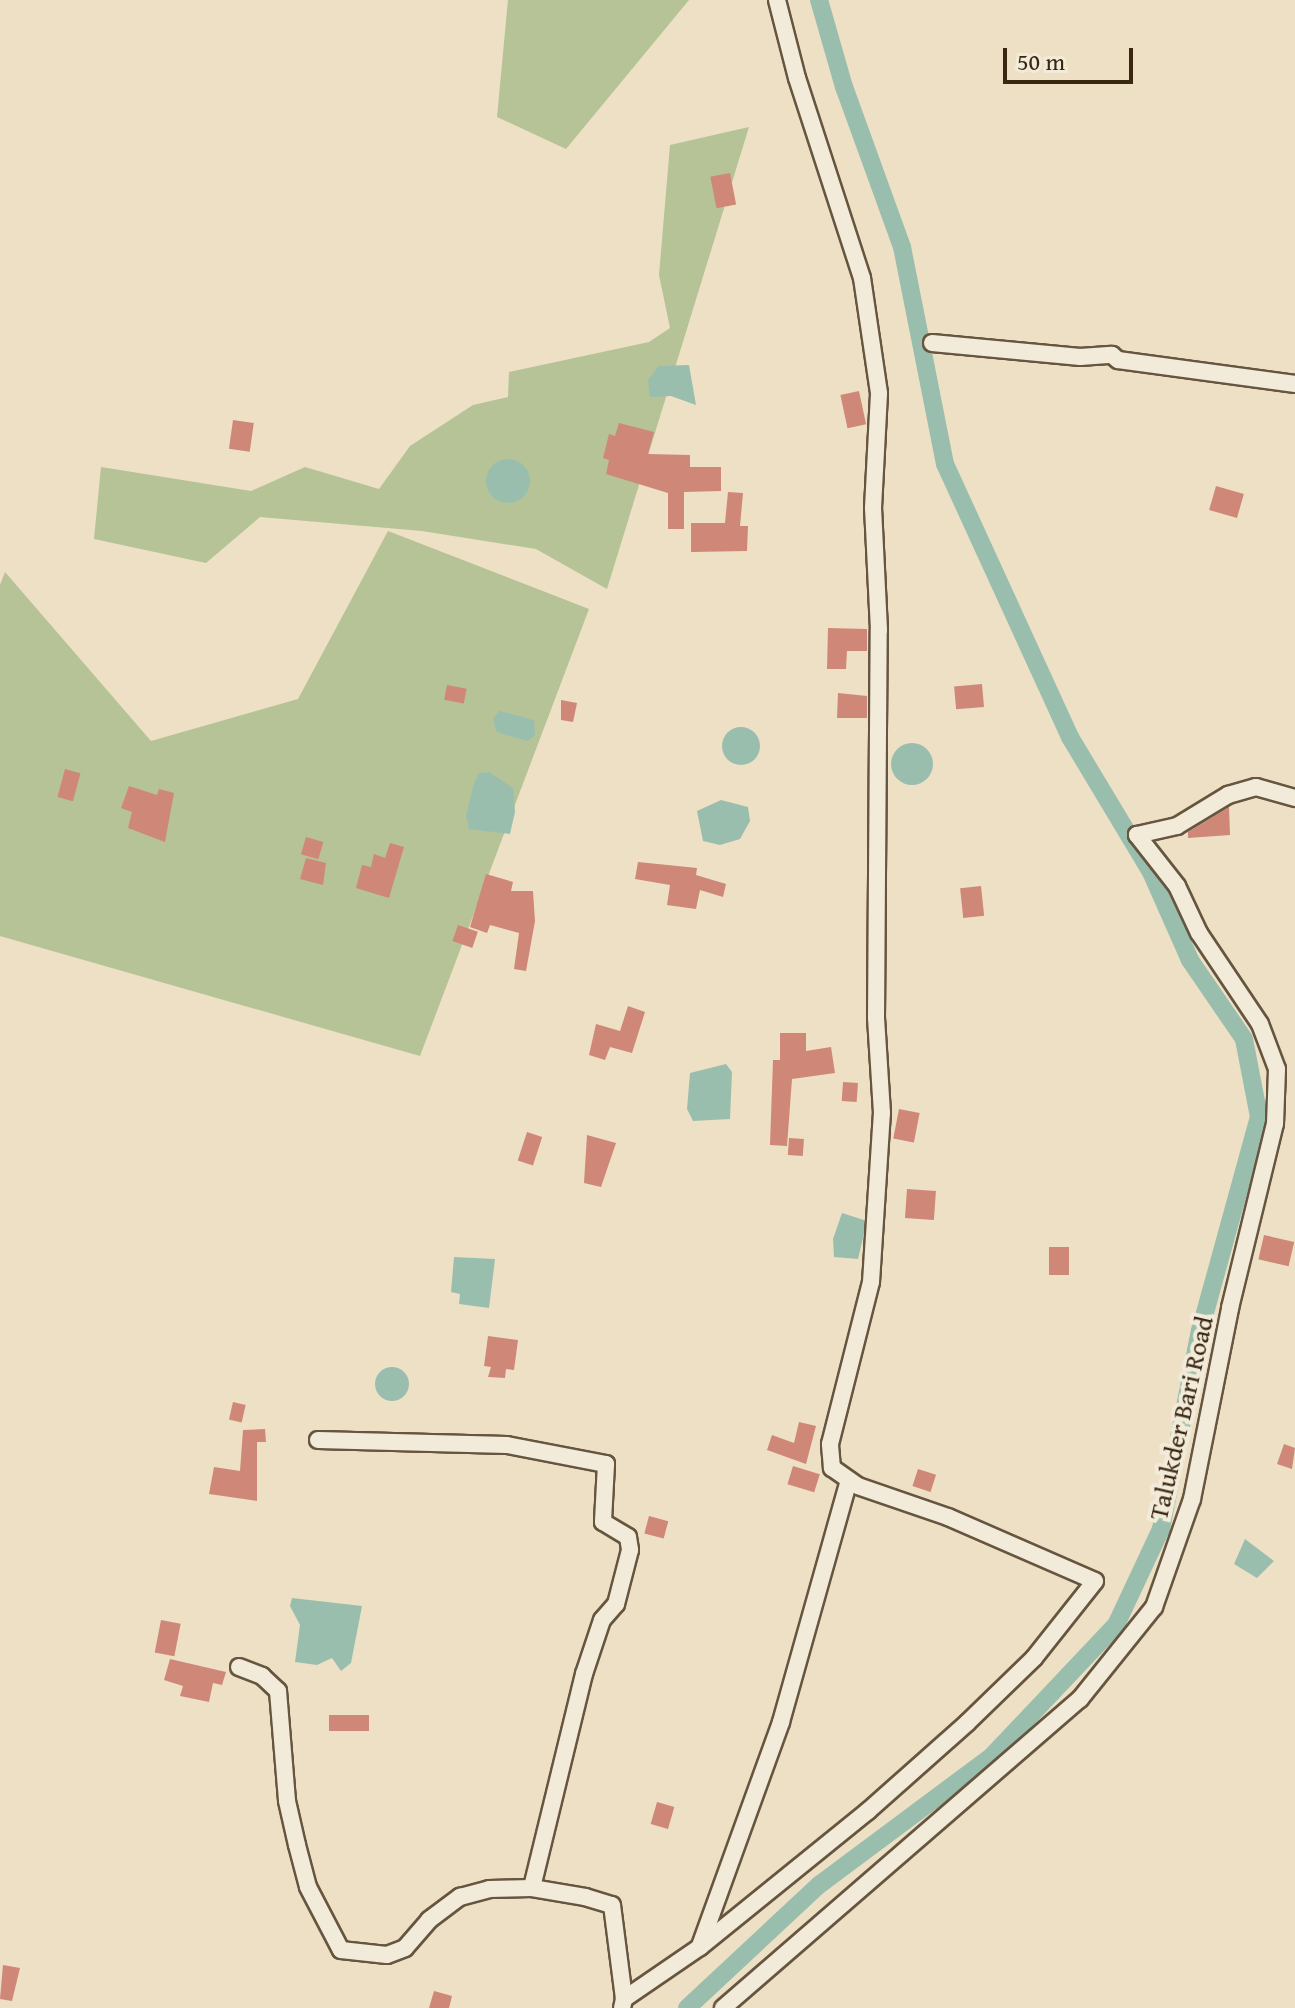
<!DOCTYPE html>
<html>
<head>
<meta charset="utf-8">
<style>
  body { margin:0 }
  #map { position:relative; width:1295px; height:2008px; overflow:hidden; background:#ede0c5; font-family:"Gentium Book Plus",serif }
  div>[style] { position:absolute }
  .green>* { inset:0; background:#b5c396 }
  .water>* { inset:0; background:#9abeae }
  .round { border-radius:50% }
  .canal>* { height:18px; margin:-9px; padding:0 9px; transform-origin:9px; border-radius:9px; background:#9abeae }
  .building>* { inset:0; background:#cf8778; transform-origin:0 0 }
  .roads { filter:drop-shadow(2px 0 #66553f) drop-shadow(-2px 0 #66553f) drop-shadow(0 2px #66553f) drop-shadow(0 -2px #66553f) }
  .street>* { height:16px; margin:-8px; padding:0 8px; transform-origin:8px; border-radius:8px; background:#f3ebd9 }
  span { translate:-50% -50%; white-space:nowrap; text-align:center; line-height:1.15; -webkit-text-stroke:8px #f3ebd9; paint-order:stroke }
  .street-label { font-size:26px; color:#392712 }
  .scale { position:absolute; left:1003px; top:48px; width:130px; height:36px; box-sizing:border-box; border:4px solid #392712; border-top:0; padding-left:10px; font-size:24px; line-height:28px; white-space:nowrap; color:#392712; -webkit-text-stroke:6px #f3ebd9; paint-order:stroke }
</style>
</head>
<body>
<div id="map">
  <div class="green">
    <i style="clip-path:polygon(508px 0,689px 0,566px 149px,497px 117px)"></i>
    <i style="clip-path:polygon(749px 127px,607px 589px,536px 549px,422px 531px,260px 517px,206px 563px,94px 539px,101px 467px,251px 491px,305px 467px,379px 489px,410px 446px,473px 405px,508px 397px,509px 372px,649px 342px,670px 328px,659px 275px,670px 145px)"></i>
    <i style="clip-path:polygon(388px 531px,589px 609px,420px 1056px,0 936px,0 585px,5px 572px,151px 741px,298px 699px)"></i>
  </div>
  <div class="water">
    <i style="clip-path:polygon(689px 365px,696px 405px,671px 396px,650px 397px,648px 380px,659px 366px)"></i>
    <i class="round" style="left:486px;top:459px;width:44px;height:44px"></i>
    <i style="clip-path:polygon(499px 711px,534px 720px,535px 735px,527px 741px,497px 732px,493px 719px)"></i>
    <i class="round" style="left:722px;top:727px;width:38px;height:38px"></i>
    <i class="round" style="left:891px;top:743px;width:42px;height:42px"></i>
    <i style="clip-path:polygon(489px 772px,513px 788px,515px 812px,510px 834px,469px 829px,466px 816px,474px 783px,479px 773px)"></i>
    <i style="clip-path:polygon(721px 800px,748px 807px,750px 821px,740px 839px,720px 845px,703px 841px,697px 811px)"></i>
    <i style="clip-path:polygon(726px 1064px,732px 1072px,730px 1119px,693px 1121px,687px 1109px,690px 1073px)"></i>
    <i style="clip-path:polygon(842px 1213px,867px 1221px,858px 1259px,834px 1257px,833px 1239px)"></i>
    <i style="clip-path:polygon(454px 1257px,495px 1259px,489px 1308px,459px 1304px,460px 1294px,451px 1292px)"></i>
    <i class="round" style="left:375px;top:1367px;width:34px;height:34px"></i>
    <i style="clip-path:polygon(1245px 1539px,1274px 1561px,1257px 1578px,1234px 1564px)"></i>
    <i style="clip-path:polygon(292px 1598px,362px 1606px,351px 1663px,341px 1671px,332px 1658px,317px 1665px,295px 1662px,300px 1625px,290px 1606px)"></i>
  </div>
  <div class="canal">
    <i style="left:687px;top:2008px;width:180px;rotate:-43deg"></i>
    <i style="left:819px;top:1885px;width:214px;rotate:-36.7deg"></i>
    <i style="left:991px;top:1757px;width:182px;rotate:-46.6deg"></i>
    <i style="left:1116px;top:1625px;width:106px;rotate:-64.9deg"></i>
    <i style="left:1161px;top:1529px;width:202px;rotate:-78.9deg"></i>
    <i style="left:1200px;top:1331px;width:222px;rotate:-74.6deg"></i>
    <i style="left:1259px;top:1117px;width:79px;rotate:-100.9deg"></i>
    <i style="left:1244px;top:1039px;width:96px;rotate:-124.4deg"></i>
    <i style="left:1190px;top:960px;width:96px;rotate:-113.9deg"></i>
    <i style="left:1151px;top:872px;width:157px;rotate:-121deg"></i>
    <i style="left:1070px;top:737px;width:300px;rotate:-114.6deg"></i>
    <i style="left:945px;top:464px;width:221px;rotate:-101.2deg"></i>
    <i style="left:902px;top:247px;width:170px;rotate:-109.9deg"></i>
    <i style="left:844px;top:87px;width:91px;rotate:-106deg"></i>
  </div>
  <div class="building">
    <i style="left:730px;top:173px;width:32px;height:20px;rotate:79deg"></i>
    <i style="left:859px;top:391px;width:34px;height:19px;rotate:78deg"></i>
    <i style="left:233px;top:420px;width:21px;height:29px;rotate:8deg"></i>
    <i style="clip-path:polygon(619px 423px,654px 432px,648px 454px,690px 455px,690px 467px,721px 467px,721px 491px,684px 492px,684px 529px,668px 529px,668px 493px,606px 474px,609px 460px,603px 458px,609px 434px,615px 436px)"></i>
    <i style="left:1216px;top:486px;width:29px;height:25px;rotate:16deg"></i>
    <i style="clip-path:polygon(728px 492px,743px 493px,740px 526px,748px 526px,747px 551px,691px 552px,691px 523px,725px 523px)"></i>
    <i style="clip-path:polygon(828px 628px,867px 629px,867px 651px,847px 651px,846px 669px,827px 669px)"></i>
    <i style="left:982px;top:684px;width:23px;height:28px;rotate:85deg"></i>
    <i style="left:447px;top:685px;width:20px;height:15px;rotate:11deg"></i>
    <i style="clip-path:polygon(838px 693px,867px 696px,867px 718px,837px 718px)"></i>
    <i style="clip-path:polygon(561px 700px,577px 703px,573px 722px,561px 720px)"></i>
    <i style="left:65px;top:769px;width:16px;height:29px;rotate:15deg"></i>
    <i style="clip-path:polygon(129px 786px,157px 795px,159px 789px,174px 793px,165px 842px,128px 828px,132px 812px,121px 808px)"></i>
    <i style="clip-path:polygon(1229px 807px,1230px 835px,1188px 838px,1188px 832px)"></i>
    <i style="left:306px;top:837px;width:18px;height:18px;rotate:16deg"></i>
    <i style="clip-path:polygon(390px 843px,404px 847px,389px 898px,356px 888px,362px 865px,371px 867px,374px 854px,385px 858px)"></i>
    <i style="clip-path:polygon(306px 858px,326px 863px,323px 885px,300px 879px)"></i>
    <i style="clip-path:polygon(638px 862px,697px 868px,696px 875px,726px 884px,723px 897px,700px 890px,696px 909px,667px 905px,670px 885px,635px 879px)"></i>
    <i style="clip-path:polygon(486px 874px,513px 882px,511px 891px,533px 891px,535px 921px,526px 971px,514px 969px,519px 933px,490px 925px,487px 933px,470px 927px)"></i>
    <i style="left:981px;top:886px;width:30px;height:21px;rotate:84deg"></i>
    <i style="left:458px;top:925px;width:21px;height:17px;rotate:19deg"></i>
    <i style="clip-path:polygon(628px 1006px,645px 1012px,632px 1053px,610px 1047px,605px 1060px,589px 1055px,596px 1024px,620px 1031px)"></i>
    <i style="clip-path:polygon(780px 1033px,806px 1033px,806px 1051px,831px 1047px,835px 1073px,792px 1079px,787px 1146px,770px 1145px,773px 1060px,780px 1060px)"></i>
    <i style="left:843px;top:1082px;width:15px;height:19px;rotate:4deg"></i>
    <i style="left:899px;top:1109px;width:21px;height:30px;rotate:11deg"></i>
    <i style="left:527px;top:1132px;width:16px;height:30px;rotate:18deg"></i>
    <i style="clip-path:polygon(587px 1135px,616px 1143px,601px 1187px,584px 1183px)"></i>
    <i style="left:789px;top:1138px;width:15px;height:17px;rotate:4deg"></i>
    <i style="left:907px;top:1189px;width:29px;height:29px;rotate:4deg"></i>
    <i style="left:1264px;top:1235px;width:31px;height:25px;rotate:13deg"></i>
    <i style="left:1049px;top:1247px;width:20px;height:28px"></i>
    <i style="clip-path:polygon(488px 1336px,518px 1340px,514px 1370px,506px 1369px,505px 1378px,488px 1377px,491px 1367px,484px 1366px)"></i>
    <i style="left:233px;top:1402px;width:13px;height:18px;rotate:13deg"></i>
    <i style="clip-path:polygon(799px 1422px,816px 1426px,806px 1464px,767px 1450px,772px 1435px,794px 1443px)"></i>
    <i style="clip-path:polygon(265px 1429px,266px 1442px,257px 1442px,257px 1501px,209px 1494px,214px 1467px,240px 1471px,243px 1430px)"></i>
    <i style="clip-path:polygon(1284px 1444px,1295px 1448px,1292px 1469px,1277px 1464px)"></i>
    <i style="left:793px;top:1466px;width:28px;height:19px;rotate:17deg"></i>
    <i style="left:918px;top:1469px;width:19px;height:18px;rotate:18deg"></i>
    <i style="left:649px;top:1516px;width:20px;height:18px;rotate:15deg"></i>
    <i style="left:161px;top:1620px;width:20px;height:33px;rotate:11deg"></i>
    <i style="clip-path:polygon(170px 1659px,226px 1672px,222px 1685px,213px 1683px,209px 1702px,180px 1696px,183px 1686px,164px 1680px)"></i>
    <i style="left:369px;top:1715px;width:16px;height:40px;rotate:90deg"></i>
    <i style="left:657px;top:1802px;width:18px;height:23px;rotate:16deg"></i>
    <i style="clip-path:polygon(3px 1965px,20px 1968px,12px 2001px,0 1999px)"></i>
    <i style="clip-path:polygon(434px 1991px,452px 1996px,449px 2008px,429px 2008px)"></i>
  </div>
  <div class="roads">
    <div class="street">
      <i style="left:932px;top:343px;width:149px;rotate:5.4deg"></i>
      <i style="left:1080px;top:357px;width:32px;rotate:-4deg"></i>
      <i style="left:1112px;top:355px;width:8px;rotate:40deg"></i>
      <i style="left:1118px;top:360px;width:179px;rotate:7.7deg"></i>
      <i style="left:318px;top:1440px;width:189px;rotate:1.5deg"></i>
      <i style="left:507px;top:1445px;width:101px;rotate:10.9deg"></i>
      <i style="left:606px;top:1464px;width:58px;rotate:93deg"></i>
      <i style="left:603px;top:1522px;width:29px;rotate:31deg"></i>
      <i style="left:628px;top:1537px;width:13px;rotate:81deg"></i>
      <i style="left:630px;top:1550px;width:56px;rotate:104.5deg"></i>
      <i style="left:616px;top:1604px;width:21px;rotate:131deg"></i>
      <i style="left:602px;top:1620px;width:57px;rotate:108.4deg"></i>
      <i style="left:584px;top:1674px;width:220px;rotate:103.7deg"></i>
      <i style="left:239px;top:1667px;width:25px;rotate:21deg"></i>
      <i style="left:262px;top:1676px;width:22px;rotate:43deg"></i>
      <i style="left:278px;top:1691px;width:110px;rotate:85.3deg"></i>
      <i style="left:287px;top:1801px;width:45px;rotate:77.2deg"></i>
      <i style="left:297px;top:1845px;width:43px;rotate:75.3deg"></i>
      <i style="left:308px;top:1887px;width:71px;rotate:62.4deg"></i>
      <i style="left:341px;top:1950px;width:46px;rotate:6.2deg"></i>
      <i style="left:387px;top:1955px;width:19px;rotate:-21deg"></i>
      <i style="left:405px;top:1948px;width:37px;rotate:-49deg"></i>
      <i style="left:429px;top:1920px;width:39px;rotate:-37deg"></i>
      <i style="left:460px;top:1897px;width:30px;rotate:-15deg"></i>
      <i style="left:489px;top:1889px;width:43px;rotate:-1.3deg"></i>
      <i style="left:532px;top:1888px;width:54px;rotate:9.6deg"></i>
      <i style="left:585px;top:1897px;width:28px;rotate:17deg"></i>
      <i style="left:612px;top:1905px;width:95px;rotate:82.7deg"></i>
      <i style="left:700px;top:1946px;width:238px;rotate:-70.1deg"></i>
      <i style="left:781px;top:1722px;width:251px;rotate:-74.3deg"></i>
      <i style="left:622px;top:2008px;width:9px;rotate:-77deg"></i>
      <i style="left:624px;top:1999px;width:92px;rotate:-34.4deg"></i>
      <i style="left:700px;top:1947px;width:216px;rotate:-39deg"></i>
      <i style="left:868px;top:1811px;width:132px;rotate:-41.6deg"></i>
      <i style="left:967px;top:1723px;width:93px;rotate:-44.1deg"></i>
      <i style="left:1034px;top:1658px;width:98px;rotate:-51.6deg"></i>
      <i style="left:1095px;top:1581px;width:160px;rotate:-156.5deg"></i>
      <i style="left:948px;top:1517px;width:95px;rotate:-161deg"></i>
      <i style="left:858px;top:1486px;width:32px;rotate:-145deg"></i>
      <i style="left:832px;top:1468px;width:24px;rotate:-95deg"></i>
      <i style="left:830px;top:1444px;width:167px;rotate:-75.8deg"></i>
      <i style="left:871px;top:1282px;width:169px;rotate:-86.3deg"></i>
      <i style="left:882px;top:1113px;width:95px;rotate:-93.6deg"></i>
      <i style="left:876px;top:1018px;width:388px;rotate:-89.6deg"></i>
      <i style="left:879px;top:630px;width:122px;rotate:-92.8deg"></i>
      <i style="left:873px;top:508px;width:115px;rotate:-87deg"></i>
      <i style="left:879px;top:393px;width:116px;rotate:-98.4deg"></i>
      <i style="left:862px;top:278px;width:210px;rotate:-108deg"></i>
      <i style="left:797px;top:78px;width:81px;rotate:-104.4deg"></i>
      <i style="left:723px;top:2008px;width:472px;rotate:-40.9deg"></i>
      <i style="left:1080px;top:1699px;width:118px;rotate:-51.2deg"></i>
      <i style="left:1154px;top:1607px;width:114px;rotate:-70.6deg"></i>
      <i style="left:1192px;top:1499px;width:195px;rotate:-78.7deg"></i>
      <i style="left:1230px;top:1308px;width:189px;rotate:-76.3deg"></i>
      <i style="left:1275px;top:1124px;width:55px;rotate:-87.9deg"></i>
      <i style="left:1277px;top:1069px;width:48px;rotate:-110.7deg"></i>
      <i style="left:1260px;top:1024px;width:110px;rotate:-123.8deg"></i>
      <i style="left:1199px;top:933px;width:52px;rotate:-115.1deg"></i>
      <i style="left:1177px;top:886px;width:65px;rotate:-128.1deg"></i>
      <i style="left:1137px;top:835px;width:41px;rotate:-12.7deg"></i>
      <i style="left:1177px;top:826px;width:60px;rotate:-31.3deg"></i>
      <i style="left:1228px;top:795px;width:29px;rotate:-16deg"></i>
      <i style="left:1256px;top:787px;width:41px;rotate:15.8deg"></i>
    </div>
  </div>
  <div class="street-label">
    <span style="left:1181px;top:1418px;rotate:-77deg">Talukder Bari Road</span>
  </div>
  <div class="scale">50 m</div>
</div>
</body>
</html>
